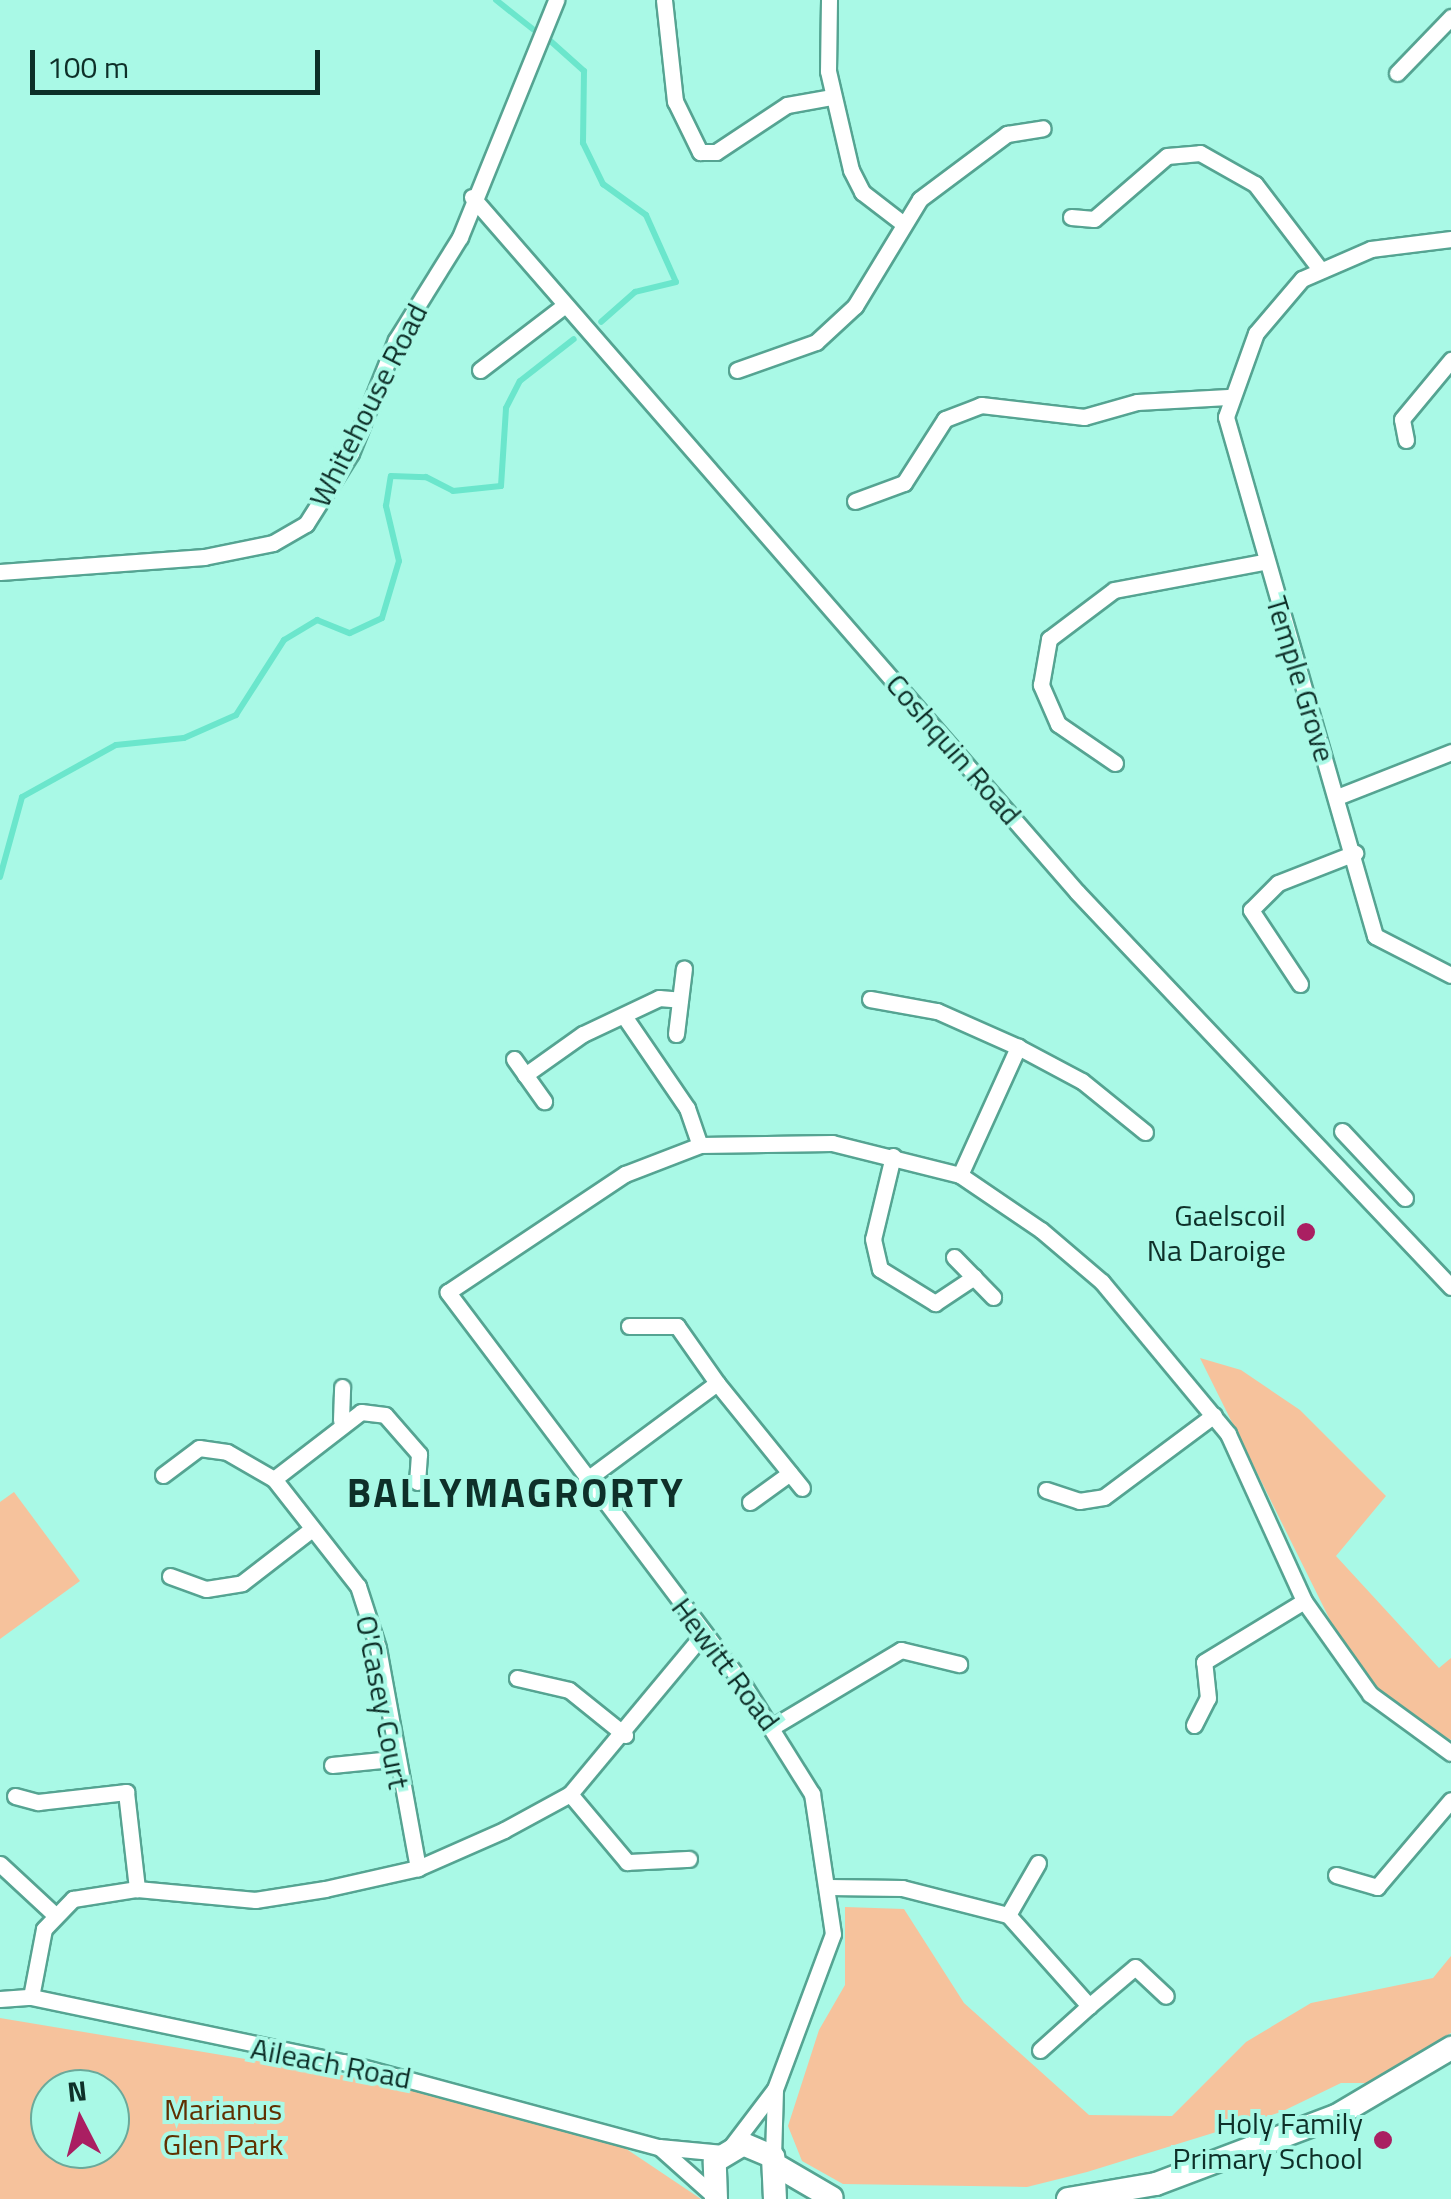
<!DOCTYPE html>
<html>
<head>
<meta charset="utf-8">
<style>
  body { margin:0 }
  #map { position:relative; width:1451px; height:2199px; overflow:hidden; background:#a9f9e6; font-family:"Titillium Web",sans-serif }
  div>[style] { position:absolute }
  .green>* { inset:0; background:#f6c29c }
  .stream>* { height:6px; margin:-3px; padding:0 3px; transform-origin:3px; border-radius:3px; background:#6be6cc }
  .roads { filter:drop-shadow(2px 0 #55a492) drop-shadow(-2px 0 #55a492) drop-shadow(0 2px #55a492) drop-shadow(0 -2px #55a492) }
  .street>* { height:15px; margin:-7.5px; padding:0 7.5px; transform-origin:7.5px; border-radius:7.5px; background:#fff }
  .secondary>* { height:22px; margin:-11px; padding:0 11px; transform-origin:11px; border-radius:11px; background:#fff }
  .dots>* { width:28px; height:28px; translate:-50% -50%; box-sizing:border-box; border:5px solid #a9f9e6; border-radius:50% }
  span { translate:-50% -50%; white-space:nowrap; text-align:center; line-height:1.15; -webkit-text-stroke:8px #a9f9e6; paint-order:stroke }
  .street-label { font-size:30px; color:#0e3029 }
  .poi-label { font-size:30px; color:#0e3029 }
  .right { translate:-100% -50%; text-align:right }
  .park-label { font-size:30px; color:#603000 }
  .district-label { font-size:40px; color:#0e3029; font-weight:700; letter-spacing:2.5px }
  .north { position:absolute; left:30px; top:2069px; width:100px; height:100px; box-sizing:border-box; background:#a9f9e6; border:2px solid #6ba99a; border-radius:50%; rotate:354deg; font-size:28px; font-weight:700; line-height:40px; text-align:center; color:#0e3029 }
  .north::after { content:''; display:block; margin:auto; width:35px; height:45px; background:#aa1f62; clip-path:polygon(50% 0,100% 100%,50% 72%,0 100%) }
  .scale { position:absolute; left:30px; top:50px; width:290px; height:45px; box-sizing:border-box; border:5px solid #0e3029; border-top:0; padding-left:12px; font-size:30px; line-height:35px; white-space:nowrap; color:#0e3029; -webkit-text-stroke:8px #a9f9e6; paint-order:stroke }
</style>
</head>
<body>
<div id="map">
  <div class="green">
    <i style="clip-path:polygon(1200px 1358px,1241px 1370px,1300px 1410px,1386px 1496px,1336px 1556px,1439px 1668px,1451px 1658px,1451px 1740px,1389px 1704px,1335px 1630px)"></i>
    <i style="clip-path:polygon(14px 1492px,80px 1581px,0 1639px,0 1502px)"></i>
    <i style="clip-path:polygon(845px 1907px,904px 1909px,964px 2003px,1089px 2115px,1172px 2116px,1246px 2042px,1311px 2003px,1433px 1978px,1451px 1956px,1451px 2033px,1368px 2083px,1341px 2083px,1281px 2112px,1087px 2172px,1027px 2187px,843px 2184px,802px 2161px,788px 2126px,819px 2030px,845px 1985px)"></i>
    <i style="clip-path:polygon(evenodd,0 2018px,473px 2097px,616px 2142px,701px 2199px,0 2199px,0 2018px,50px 2089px,110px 2089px,110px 2149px,50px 2149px,50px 2089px)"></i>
  </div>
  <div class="stream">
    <i style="left:496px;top:0;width:48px;rotate:38.3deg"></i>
    <i style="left:546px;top:37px;width:51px;rotate:41.8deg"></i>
    <i style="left:584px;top:71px;width:72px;rotate:90.8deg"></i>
    <i style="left:583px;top:143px;width:46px;rotate:64deg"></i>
    <i style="left:603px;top:184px;width:53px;rotate:35.8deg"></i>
    <i style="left:646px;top:215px;width:73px;rotate:65.9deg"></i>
    <i style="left:676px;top:282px;width:42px;rotate:166.3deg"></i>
    <i style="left:635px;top:292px;width:45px;rotate:138.6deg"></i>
    <i style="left:0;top:877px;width:83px;rotate:-74.6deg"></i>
    <i style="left:22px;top:797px;width:107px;rotate:-29deg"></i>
    <i style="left:116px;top:745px;width:68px;rotate:-5.9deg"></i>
    <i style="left:184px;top:738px;width:57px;rotate:-23.9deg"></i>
    <i style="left:236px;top:715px;width:89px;rotate:-57.4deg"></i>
    <i style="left:284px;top:640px;width:39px;rotate:-31deg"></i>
    <i style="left:317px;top:620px;width:35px;rotate:22deg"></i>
    <i style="left:350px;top:633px;width:35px;rotate:-25deg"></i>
    <i style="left:382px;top:618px;width:59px;rotate:-73.4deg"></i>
    <i style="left:399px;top:561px;width:57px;rotate:-103.3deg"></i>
    <i style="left:386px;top:506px;width:30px;rotate:-81deg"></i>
    <i style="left:391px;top:476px;width:35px;rotate:2deg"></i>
    <i style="left:426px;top:477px;width:30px;rotate:27deg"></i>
    <i style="left:453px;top:491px;width:48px;rotate:-5.9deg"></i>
    <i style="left:501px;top:486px;width:78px;rotate:-86.3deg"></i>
    <i style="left:506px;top:408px;width:30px;rotate:-63deg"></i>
    <i style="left:520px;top:381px;width:68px;rotate:-37.9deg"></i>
  </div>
  <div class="roads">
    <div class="street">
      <i style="left:664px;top:0;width:102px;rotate:83.8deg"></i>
      <i style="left:675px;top:101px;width:57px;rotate:63.9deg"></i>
      <i style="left:700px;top:152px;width:16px"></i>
      <i style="left:716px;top:152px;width:85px;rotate:-33.5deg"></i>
      <i style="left:787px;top:105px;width:46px;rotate:-10.1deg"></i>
      <i style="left:829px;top:0;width:71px;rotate:90.8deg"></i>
      <i style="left:828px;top:71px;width:102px;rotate:76.9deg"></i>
      <i style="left:851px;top:170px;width:25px;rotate:63deg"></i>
      <i style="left:862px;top:192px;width:49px;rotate:37.6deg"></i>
      <i style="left:1397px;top:73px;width:78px;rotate:-46deg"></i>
      <i style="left:472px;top:197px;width:921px;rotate:48.96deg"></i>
      <i style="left:1077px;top:892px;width:544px;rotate:46.56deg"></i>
      <i style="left:1071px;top:217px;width:23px;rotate:5deg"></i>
      <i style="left:1094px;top:219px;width:96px;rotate:-40.8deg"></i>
      <i style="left:1167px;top:156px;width:33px;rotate:-5deg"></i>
      <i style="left:1200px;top:153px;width:63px;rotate:29.4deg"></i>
      <i style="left:1255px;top:184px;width:106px;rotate:52.7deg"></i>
      <i style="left:1451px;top:239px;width:81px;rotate:172.9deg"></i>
      <i style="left:1371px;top:249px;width:75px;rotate:156.5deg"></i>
      <i style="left:1302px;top:279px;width:71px;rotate:130.4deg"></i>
      <i style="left:1256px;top:333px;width:89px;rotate:109.7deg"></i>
      <i style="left:1226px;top:417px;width:540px;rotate:73.98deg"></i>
      <i style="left:1375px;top:936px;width:85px;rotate:27.2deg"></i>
      <i style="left:480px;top:370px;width:107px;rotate:-37.4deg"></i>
      <i style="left:737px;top:370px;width:84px;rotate:-19.5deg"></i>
      <i style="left:816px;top:342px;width:53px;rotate:-42.7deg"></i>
      <i style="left:855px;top:306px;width:125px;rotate:-58.7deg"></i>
      <i style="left:920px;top:199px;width:109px;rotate:-36.8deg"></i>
      <i style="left:1007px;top:134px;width:36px;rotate:-9deg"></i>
      <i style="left:1406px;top:440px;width:21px;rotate:-101deg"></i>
      <i style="left:1402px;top:419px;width:77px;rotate:-50.3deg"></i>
      <i style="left:855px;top:501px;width:52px;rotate:-20.2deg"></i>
      <i style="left:904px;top:483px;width:76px;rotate:-57.4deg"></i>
      <i style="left:945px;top:419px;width:39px;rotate:-21deg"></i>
      <i style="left:981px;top:405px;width:104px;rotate:6.6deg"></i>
      <i style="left:1084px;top:417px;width:55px;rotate:-15.8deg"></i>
      <i style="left:1137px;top:402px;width:91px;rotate:-3.1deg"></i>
      <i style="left:0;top:572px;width:205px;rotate:-4.2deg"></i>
      <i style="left:204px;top:557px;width:70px;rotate:-11.5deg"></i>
      <i style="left:273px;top:543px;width:38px;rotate:-30deg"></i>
      <i style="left:306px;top:524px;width:84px;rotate:-57.6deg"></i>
      <i style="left:351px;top:453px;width:122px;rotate:-68.3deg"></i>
      <i style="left:396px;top:340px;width:121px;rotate:-58.1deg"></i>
      <i style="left:460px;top:237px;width:256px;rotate:-67.9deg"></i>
      <i style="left:1115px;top:763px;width:69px;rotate:-145.6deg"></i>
      <i style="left:1058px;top:724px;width:43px;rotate:-113.6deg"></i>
      <i style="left:1041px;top:685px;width:47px;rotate:-80.1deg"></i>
      <i style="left:1049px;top:639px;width:81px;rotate:-37deg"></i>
      <i style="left:1114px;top:590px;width:153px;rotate:-10.6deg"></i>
      <i style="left:1337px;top:797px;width:123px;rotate:-21.5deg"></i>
      <i style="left:1300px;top:984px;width:89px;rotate:-123.5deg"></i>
      <i style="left:1251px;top:910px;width:38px;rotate:-45deg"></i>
      <i style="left:1278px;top:883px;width:83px;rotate:-21.3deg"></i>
      <i style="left:870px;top:999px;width:68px;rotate:10.2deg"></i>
      <i style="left:937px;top:1011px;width:89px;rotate:24deg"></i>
      <i style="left:624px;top:1016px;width:112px;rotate:55.6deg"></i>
      <i style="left:687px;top:1108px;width:39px;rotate:71deg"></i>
      <i style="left:676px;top:1034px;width:66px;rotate:-83.1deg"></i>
      <i style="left:514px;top:1059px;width:52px;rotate:54.5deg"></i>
      <i style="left:525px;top:1075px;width:71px;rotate:-35.3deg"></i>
      <i style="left:583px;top:1034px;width:84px;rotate:-25.3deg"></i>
      <i style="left:659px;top:998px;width:21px;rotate:5deg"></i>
      <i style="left:1342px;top:1131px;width:92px;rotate:46.8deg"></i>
      <i style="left:893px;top:1156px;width:85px;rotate:103.5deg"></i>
      <i style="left:873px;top:1239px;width:31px;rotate:77deg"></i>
      <i style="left:880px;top:1269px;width:65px;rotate:31.7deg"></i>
      <i style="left:935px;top:1303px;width:47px;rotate:-33.7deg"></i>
      <i style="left:960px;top:1175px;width:141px;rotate:-65.6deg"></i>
      <i style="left:1018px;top:1047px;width:72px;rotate:28deg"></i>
      <i style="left:1082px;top:1081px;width:81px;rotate:39deg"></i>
      <i style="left:954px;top:1257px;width:56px;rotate:45.7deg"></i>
      <i style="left:629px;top:1326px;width:48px"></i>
      <i style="left:677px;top:1326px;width:70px;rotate:54.9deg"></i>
      <i style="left:341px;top:1420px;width:33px;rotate:-88deg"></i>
      <i style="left:163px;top:1475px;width:45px;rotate:-36.9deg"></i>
      <i style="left:199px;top:1448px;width:28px;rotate:8deg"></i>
      <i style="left:227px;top:1452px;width:54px;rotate:29.9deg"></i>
      <i style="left:274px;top:1479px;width:136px;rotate:51.9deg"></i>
      <i style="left:358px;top:1586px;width:65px;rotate:72.1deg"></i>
      <i style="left:378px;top:1648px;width:224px;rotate:79.7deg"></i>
      <i style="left:274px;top:1479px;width:110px;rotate:-37.6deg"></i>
      <i style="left:361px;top:1412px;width:24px;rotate:7deg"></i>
      <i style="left:385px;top:1415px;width:52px;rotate:48.9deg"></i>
      <i style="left:419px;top:1454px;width:28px;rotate:94deg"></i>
      <i style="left:586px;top:1480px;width:163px;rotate:-36.5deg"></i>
      <i style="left:717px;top:1383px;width:135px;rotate:51deg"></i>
      <i style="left:1046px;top:1490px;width:35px;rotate:18deg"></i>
      <i style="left:1079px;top:1501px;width:25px;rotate:-9deg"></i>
      <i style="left:1104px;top:1497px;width:137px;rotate:-36.7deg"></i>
      <i style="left:750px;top:1502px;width:49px;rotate:-35.9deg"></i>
      <i style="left:170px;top:1576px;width:38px;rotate:20deg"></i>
      <i style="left:206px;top:1589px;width:36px;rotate:-9deg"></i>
      <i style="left:242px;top:1583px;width:83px;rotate:-37.7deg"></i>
      <i style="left:517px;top:1678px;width:53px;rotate:13deg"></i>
      <i style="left:569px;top:1690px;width:72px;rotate:38.8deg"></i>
      <i style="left:1194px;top:1725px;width:30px;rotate:-63deg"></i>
      <i style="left:1208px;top:1698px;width:36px;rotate:-96deg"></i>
      <i style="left:1204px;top:1662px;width:117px;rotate:-31.4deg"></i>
      <i style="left:774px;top:1726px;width:148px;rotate:-30.9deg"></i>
      <i style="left:901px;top:1650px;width:60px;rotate:13.6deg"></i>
      <i style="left:332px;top:1765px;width:60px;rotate:-5.7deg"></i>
      <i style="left:570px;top:1794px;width:89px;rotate:50deg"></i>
      <i style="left:627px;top:1862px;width:62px;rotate:-2.8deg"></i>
      <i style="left:15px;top:1796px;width:24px;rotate:15deg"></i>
      <i style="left:38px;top:1802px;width:89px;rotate:-6.5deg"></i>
      <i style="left:126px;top:1792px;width:98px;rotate:83.5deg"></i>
      <i style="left:0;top:1864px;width:72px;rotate:42.8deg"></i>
      <i style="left:1336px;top:1875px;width:43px;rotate:16.3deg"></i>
      <i style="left:1377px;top:1887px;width:114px;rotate:-49.6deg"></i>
      <i style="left:829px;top:1887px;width:73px;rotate:0.8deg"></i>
      <i style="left:902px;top:1888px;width:109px;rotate:14.3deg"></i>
      <i style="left:1008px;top:1915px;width:122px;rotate:48.3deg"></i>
      <i style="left:1089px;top:2006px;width:60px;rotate:-40.3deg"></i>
      <i style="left:1135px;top:1967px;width:42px;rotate:43.1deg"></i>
      <i style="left:1008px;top:1915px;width:60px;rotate:-60deg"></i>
      <i style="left:31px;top:1997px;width:69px;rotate:-79.2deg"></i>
      <i style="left:44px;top:1929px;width:42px;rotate:-46deg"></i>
      <i style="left:73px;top:1899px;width:65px;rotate:-8.9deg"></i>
      <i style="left:137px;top:1889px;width:119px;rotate:5.3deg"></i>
      <i style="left:255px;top:1900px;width:71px;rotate:-8.9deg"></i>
      <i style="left:325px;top:1889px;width:95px;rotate:-12.7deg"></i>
      <i style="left:418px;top:1868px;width:94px;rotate:-23.8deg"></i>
      <i style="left:504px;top:1830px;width:75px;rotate:-28.6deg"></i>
      <i style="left:570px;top:1794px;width:209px;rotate:-50.2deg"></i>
      <i style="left:0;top:1999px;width:31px;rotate:-4deg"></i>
      <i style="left:31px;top:1997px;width:319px;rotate:11.8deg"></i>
      <i style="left:343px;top:2062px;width:327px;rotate:15.1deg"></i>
      <i style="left:659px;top:2147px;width:64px;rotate:5.4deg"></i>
      <i style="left:1040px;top:2050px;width:66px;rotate:-41.9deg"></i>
      <i style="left:659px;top:2147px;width:72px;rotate:41.6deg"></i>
      <i style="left:730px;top:2148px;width:74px;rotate:-52.7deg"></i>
      <i style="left:775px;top:2089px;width:165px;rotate:-69.5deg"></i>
      <i style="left:833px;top:1934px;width:142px;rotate:-98.5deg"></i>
      <i style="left:812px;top:1794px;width:130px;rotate:-122.1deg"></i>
      <i style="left:743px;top:1684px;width:491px;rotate:-127deg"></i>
      <i style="left:448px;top:1292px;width:213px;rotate:-33.7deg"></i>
      <i style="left:625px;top:1174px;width:80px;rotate:-21.1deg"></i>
      <i style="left:700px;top:1145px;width:132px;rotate:-0.9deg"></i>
      <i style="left:832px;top:1143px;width:132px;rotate:14deg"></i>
      <i style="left:960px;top:1175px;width:98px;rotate:34.2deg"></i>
      <i style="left:1041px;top:1230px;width:80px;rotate:40.4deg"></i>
      <i style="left:1102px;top:1282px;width:197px;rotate:50.3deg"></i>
      <i style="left:1228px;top:1434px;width:183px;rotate:65.5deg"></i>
      <i style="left:1304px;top:1601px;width:114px;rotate:54.6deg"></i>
      <i style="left:1370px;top:1694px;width:100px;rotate:36.1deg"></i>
      <i style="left:773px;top:2157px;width:68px;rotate:-88.3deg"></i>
    </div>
    <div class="secondary">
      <i style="left:779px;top:2167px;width:61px;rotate:30.3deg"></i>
      <i style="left:716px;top:2199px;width:38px;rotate:-92deg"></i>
      <i style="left:715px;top:2161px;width:33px;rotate:-31deg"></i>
      <i style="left:743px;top:2144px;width:33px;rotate:23deg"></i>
      <i style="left:773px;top:2157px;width:42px;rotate:87.3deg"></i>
      <i style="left:1068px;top:2199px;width:89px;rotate:-9.7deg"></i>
      <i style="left:1156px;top:2184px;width:192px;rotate:-20.7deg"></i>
      <i style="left:1336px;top:2116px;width:134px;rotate:-30.6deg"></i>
    </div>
  </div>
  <div class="dots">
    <i style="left:1306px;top:1232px;background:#aa1f62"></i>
    <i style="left:1383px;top:2140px;background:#aa1f62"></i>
  </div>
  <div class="street-label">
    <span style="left:368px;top:405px;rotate:-63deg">Whitehouse Road</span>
    <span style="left:1301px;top:679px;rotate:73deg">Temple Grove</span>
    <span style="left:954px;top:749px;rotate:49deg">Coshquin Road</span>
    <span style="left:726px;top:1664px;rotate:53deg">Hewitt Road</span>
    <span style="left:383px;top:1702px;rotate:79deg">O'Casey Court</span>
    <span style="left:331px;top:2063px;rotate:11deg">Aileach Road</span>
  </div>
  <div class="poi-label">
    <span class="right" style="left:1286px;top:1232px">Gaelscoil<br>Na Daroige</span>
    <span class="right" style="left:1363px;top:2140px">Holy Family<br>Primary School</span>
  </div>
  <div class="park-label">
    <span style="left:223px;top:2126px">Marianus<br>Glen Park</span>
  </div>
  <div class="district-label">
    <span style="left:516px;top:1493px">BALLYMAGRORTY</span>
  </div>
  <div class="north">N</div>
  <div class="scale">100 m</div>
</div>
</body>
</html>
